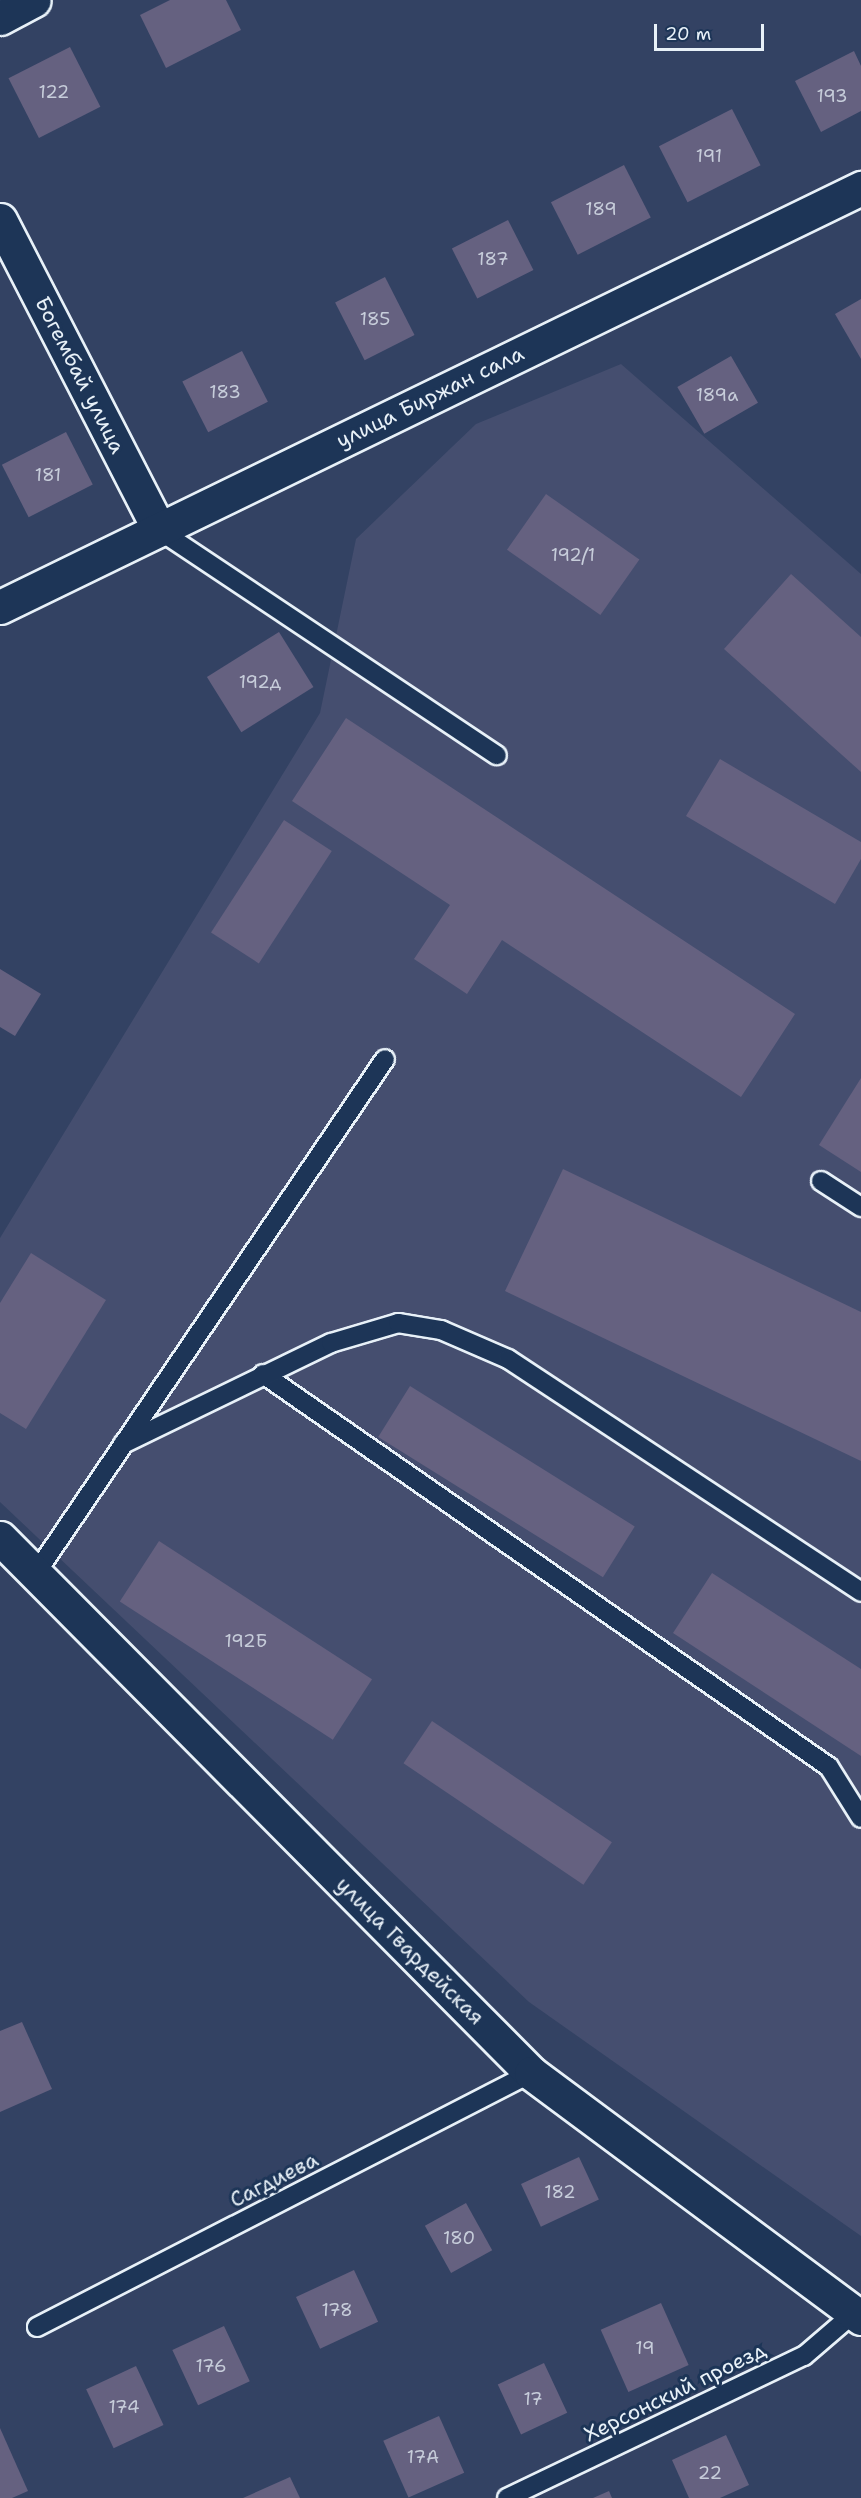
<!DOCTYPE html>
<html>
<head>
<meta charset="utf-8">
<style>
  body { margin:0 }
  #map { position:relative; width:861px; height:2498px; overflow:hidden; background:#334263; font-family:"Shantell Sans",sans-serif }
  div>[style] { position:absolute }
  .built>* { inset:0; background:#454e6f }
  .building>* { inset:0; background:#656180; transform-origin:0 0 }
  .roads { filter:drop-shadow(2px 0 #e8f1f8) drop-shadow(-2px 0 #e8f1f8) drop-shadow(0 2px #e8f1f8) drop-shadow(0 -2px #e8f1f8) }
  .service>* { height:18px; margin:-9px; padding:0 9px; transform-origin:9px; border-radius:9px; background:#1d3557 }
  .minor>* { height:33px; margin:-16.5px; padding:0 16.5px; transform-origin:16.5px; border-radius:16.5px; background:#1d3557 }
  span { translate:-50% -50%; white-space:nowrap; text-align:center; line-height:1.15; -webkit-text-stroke:6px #1d3557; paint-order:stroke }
  .number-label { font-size:18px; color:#c7cdda }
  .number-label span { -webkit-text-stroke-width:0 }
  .street-label { font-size:21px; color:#e8f1f8 }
  .scale { position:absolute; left:654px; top:24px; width:110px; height:27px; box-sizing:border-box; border:3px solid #e8f1f8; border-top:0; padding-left:8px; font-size:18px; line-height:21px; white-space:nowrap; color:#e8f1f8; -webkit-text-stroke:4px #1d3557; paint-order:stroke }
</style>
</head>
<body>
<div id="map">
  <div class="built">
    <i style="clip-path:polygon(621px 364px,861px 574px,861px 2236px,529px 2002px,0 1502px,0 1238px,320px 713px,356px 539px,476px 424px)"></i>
  </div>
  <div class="building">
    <i style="clip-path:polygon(170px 0,226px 0,241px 30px,166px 68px,140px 15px)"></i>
    <i style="left:70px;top:47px;width:67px;height:69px;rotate:63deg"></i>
    <i style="clip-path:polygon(854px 51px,861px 66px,861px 111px,821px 132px,795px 81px)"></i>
    <i style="left:732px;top:109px;width:63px;height:82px;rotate:63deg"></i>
    <i style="left:624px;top:165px;width:59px;height:82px;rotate:63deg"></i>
    <i style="left:508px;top:220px;width:56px;height:63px;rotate:63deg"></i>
    <i style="left:385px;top:277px;width:65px;height:56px;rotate:63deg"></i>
    <i style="clip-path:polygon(861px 299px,861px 359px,835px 314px)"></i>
    <i style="left:242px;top:351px;width:57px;height:67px;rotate:63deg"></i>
    <i style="left:731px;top:356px;width:54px;height:62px;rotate:60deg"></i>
    <i style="left:66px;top:432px;width:59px;height:72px;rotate:63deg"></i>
    <i style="left:546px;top:494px;width:114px;height:68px;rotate:35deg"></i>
    <i style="clip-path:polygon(791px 574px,861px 637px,861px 772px,724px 649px)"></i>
    <i style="left:279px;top:632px;width:65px;height:85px;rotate:58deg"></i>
    <i style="clip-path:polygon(346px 718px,795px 1014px,741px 1097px,502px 940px,467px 994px,414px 959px,450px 905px,292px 801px)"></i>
    <i style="clip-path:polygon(720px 759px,861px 842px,861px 859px,835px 904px,686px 816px)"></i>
    <i style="left:284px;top:820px;width:57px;height:134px;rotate:33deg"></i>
    <i style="clip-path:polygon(0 969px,41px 994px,15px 1036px,0 1027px)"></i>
    <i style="clip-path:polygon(861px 1078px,861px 1172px,819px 1145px)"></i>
    <i style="clip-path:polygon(563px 1169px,861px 1312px,861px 1461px,505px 1291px)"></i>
    <i style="clip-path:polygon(31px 1253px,106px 1300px,26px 1429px,0 1413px,0 1303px)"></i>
    <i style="left:410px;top:1386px;width:265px;height:60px;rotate:32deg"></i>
    <i style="left:159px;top:1541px;width:254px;height:72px;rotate:33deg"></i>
    <i style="clip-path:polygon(712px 1573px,861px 1669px,861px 1756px,673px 1633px)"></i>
    <i style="left:432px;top:1721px;width:217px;height:51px;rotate:34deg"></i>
    <i style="clip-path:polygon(22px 2022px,52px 2089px,0 2112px,0 2031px)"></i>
    <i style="left:579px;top:2157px;width:47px;height:64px;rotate:65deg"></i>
    <i style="left:466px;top:2203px;width:54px;height:47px;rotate:61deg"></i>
    <i style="left:354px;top:2270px;width:57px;height:64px;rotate:65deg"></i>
    <i style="left:661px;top:2303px;width:68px;height:66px;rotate:66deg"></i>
    <i style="left:224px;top:2326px;width:61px;height:57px;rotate:65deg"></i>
    <i style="left:544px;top:2363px;width:55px;height:51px;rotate:65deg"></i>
    <i style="left:136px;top:2366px;width:65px;height:55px;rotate:65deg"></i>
    <i style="left:439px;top:2416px;width:62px;height:61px;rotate:66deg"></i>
    <i style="clip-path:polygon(0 2428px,28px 2491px,12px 2498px,0 2498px)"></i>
    <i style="clip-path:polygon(726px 2435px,749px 2485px,720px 2498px,689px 2498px,672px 2460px)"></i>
    <i style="clip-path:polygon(290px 2477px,300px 2498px,243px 2498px)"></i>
    <i style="clip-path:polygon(609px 2491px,612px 2498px,593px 2498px)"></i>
  </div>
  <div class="roads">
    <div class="service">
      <i style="left:159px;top:530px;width:406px;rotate:33.7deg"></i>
      <i style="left:821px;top:1181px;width:48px;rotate:33deg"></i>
      <i style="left:263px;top:1374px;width:689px;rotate:34.77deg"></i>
      <i style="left:829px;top:1767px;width:60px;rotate:57.9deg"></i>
      <i style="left:123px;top:1444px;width:231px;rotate:-25.9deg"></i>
      <i style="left:331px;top:1343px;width:70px;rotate:-16.6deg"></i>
      <i style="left:398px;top:1323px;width:44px;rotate:9.2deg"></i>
      <i style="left:441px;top:1330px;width:73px;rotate:23.4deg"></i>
      <i style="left:508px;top:1359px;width:423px;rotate:33.4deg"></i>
      <i style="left:36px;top:1573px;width:621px;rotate:-55.82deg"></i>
      <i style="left:37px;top:2327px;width:555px;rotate:-27.21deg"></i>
      <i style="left:507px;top:2498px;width:329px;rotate:-25.6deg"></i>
      <i style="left:804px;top:2356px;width:66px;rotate:-40.7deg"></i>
    </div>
    <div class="minor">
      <i style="left:0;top:18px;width:38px;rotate:-28deg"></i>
      <i style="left:0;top:220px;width:348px;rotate:62.8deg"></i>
      <i style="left:0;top:607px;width:958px;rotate:-25.95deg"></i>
      <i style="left:0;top:1538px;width:754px;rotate:45.21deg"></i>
      <i style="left:531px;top:2073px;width:411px;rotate:36.6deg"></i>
    </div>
  </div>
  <div class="number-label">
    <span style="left:54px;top:92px">122</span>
    <span style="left:832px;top:96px">193</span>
    <span style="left:709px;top:156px">191</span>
    <span style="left:601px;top:209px">189</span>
    <span style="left:493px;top:259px">187</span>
    <span style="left:375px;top:319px">185</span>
    <span style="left:225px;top:392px">183</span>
    <span style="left:717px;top:395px">189а</span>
    <span style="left:48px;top:475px">181</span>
    <span style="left:573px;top:555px">192/1</span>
    <span style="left:260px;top:682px">192д</span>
    <span style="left:246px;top:1641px">192Б</span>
    <span style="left:560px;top:2192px">182</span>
    <span style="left:459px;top:2238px">180</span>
    <span style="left:337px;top:2310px">178</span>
    <span style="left:645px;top:2348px">19</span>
    <span style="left:211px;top:2366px">176</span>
    <span style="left:533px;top:2399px">17</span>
    <span style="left:124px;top:2407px">174</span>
    <span style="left:423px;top:2457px">17А</span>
    <span style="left:710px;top:2473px">22</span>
  </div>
  <div class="street-label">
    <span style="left:80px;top:375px;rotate:63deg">Богембай улица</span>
    <span style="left:430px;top:397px;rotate:-26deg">улица Биржан сала</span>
    <span style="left:410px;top:1951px;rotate:45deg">улица Гвардейская</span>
    <span style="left:274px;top:2180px;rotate:-27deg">Сагдиева</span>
    <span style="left:675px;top:2392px;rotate:-26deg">Херсонский проезд</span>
  </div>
  <div class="scale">20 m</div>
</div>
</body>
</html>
